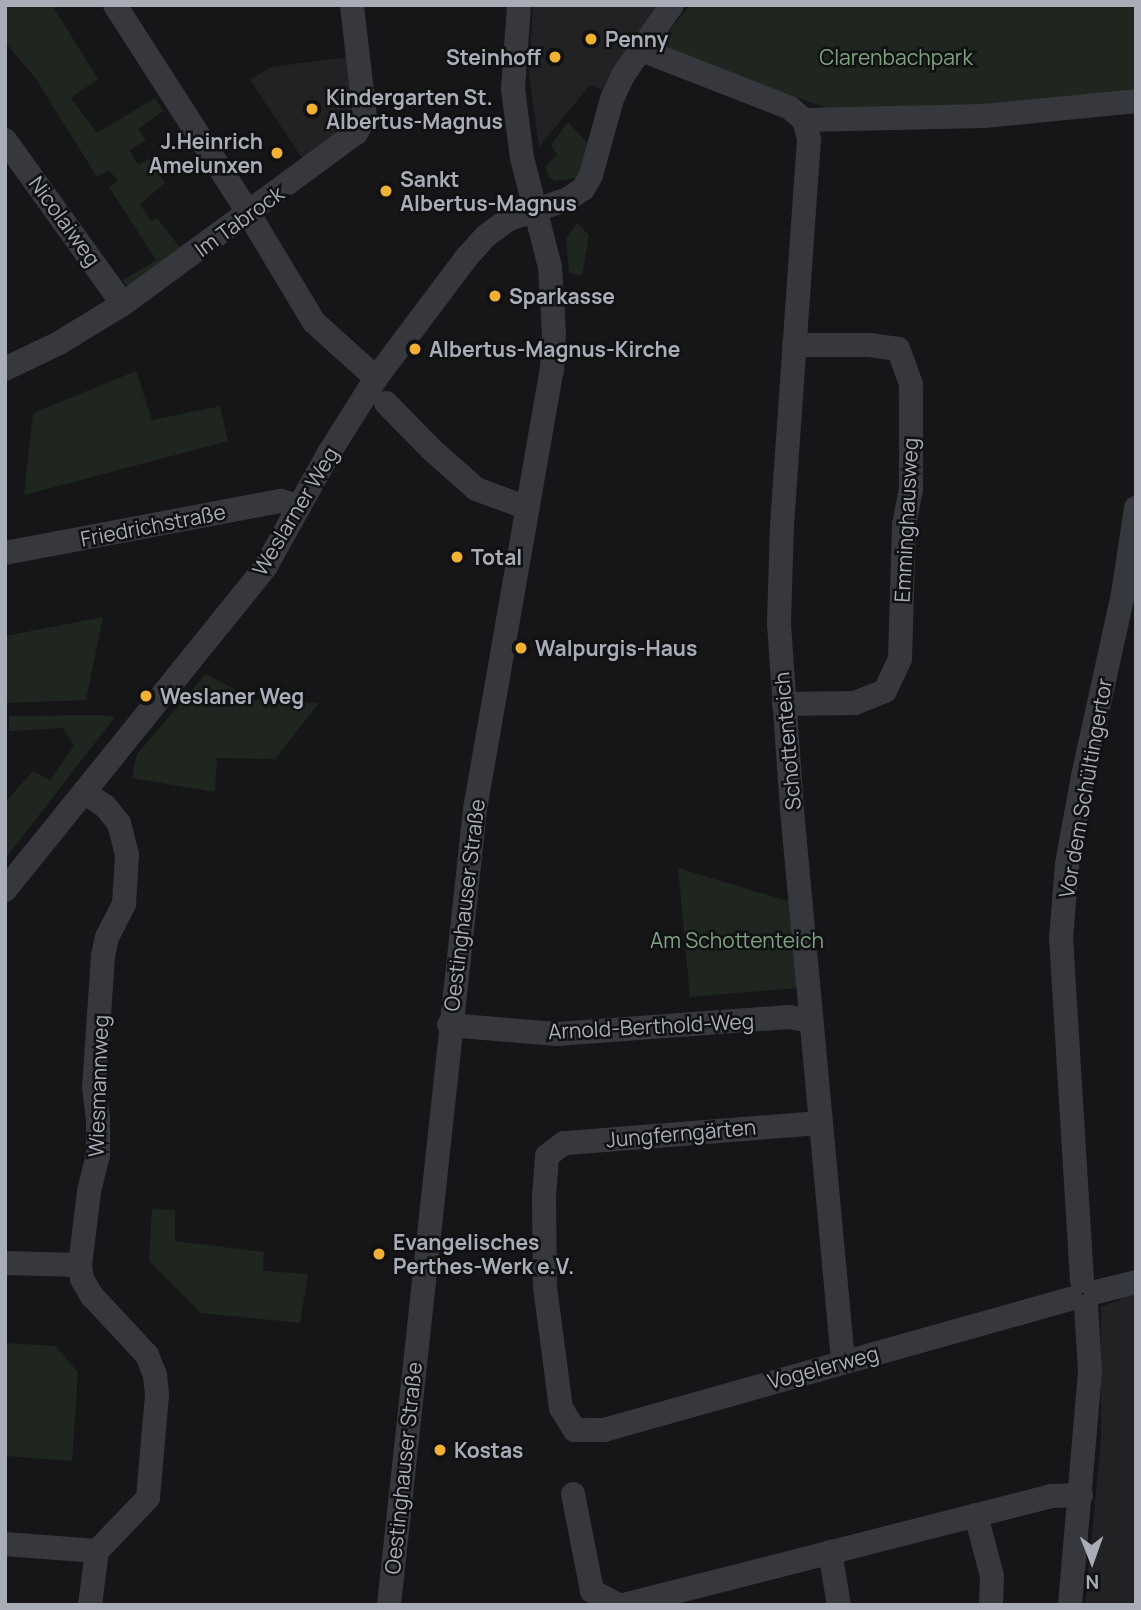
<!DOCTYPE html>
<html>
<head>
<meta charset="utf-8">
<style>
  body { margin:0 }
  #map { position:relative; width:1141px; height:1610px; overflow:hidden; background:#161618; font-family:Manrope,sans-serif }
  div>[style] { position:absolute }
  .built>* { inset:0; background:#222225 }
  .green>* { inset:0; background:#1e261f }
  .minor>* { height:24px; margin:-12px; padding:0 12px; transform-origin:12px; border-radius:12px; background:#37383d }
  .dots>* { width:19px; height:19px; translate:-50% -50%; box-sizing:border-box; border:4px solid #111113; border-radius:50% }
  span { translate:-50% -50%; white-space:nowrap; text-align:center; line-height:1.15; -webkit-text-stroke:5px #111113; paint-order:stroke }
  .poi-label { font-size:21px; color:#a8adb8; font-weight:700 }
  .left { translate:0 -50%; text-align:left }
  .right { translate:-100% -50%; text-align:right }
  .park-label { font-size:21px; color:#7fa381 }
  .street-label { font-size:21px; color:#a8adb8 }
  .frame { position:absolute; inset:0; border:7px solid #a8adb8; pointer-events:none }
  .north { position:absolute; left:1057px; top:1526px; width:70px; height:70px; -webkit-text-stroke:5px #111113; paint-order:stroke; rotate:179deg; font-size:19px; font-weight:700; line-height:28px; text-align:center; color:#a8adb8 }
  .north::after { content:''; display:block; margin:auto; width:24px; height:32px; background:#a8adb8; clip-path:polygon(50% 0,100% 100%,50% 72%,0 100%) }
</style>
</head>
<body>
<div id="map">
  <div class="built">
    <i style="clip-path:polygon(533px 5px,657px 5px,608px 92px,590px 85px,539px 147px,529px 74px)"></i>
    <i style="clip-path:polygon(349px 57px,354px 120px,304px 161px,250px 80px,271px 67px)"></i>
    <i style="clip-path:polygon(1136px 1293px,1136px 1605px,1085px 1605px,1101px 1440px,1101px 1307px)"></i>
  </div>
  <div class="green">
    <i style="clip-path:polygon(5px 5px,52px 5px,98px 79px,71px 98px,97px 133px,155px 98px,163px 111px,138px 129px,146px 140px,130px 150px,138px 165px,149px 159px,165px 183px,140px 204px,151px 221px,157px 218px,182px 250px,128px 286px,122px 281px,156px 260px,109px 187px,118px 181px,109px 170px,97px 177px,36px 79px,5px 42px)"></i>
    <i style="clip-path:polygon(690px 5px,1136px 5px,1136px 93px,944px 108px,832px 110px,656px 47px)"></i>
    <i style="clip-path:polygon(568px 122px,588px 144px,584px 168px,575px 178px,555px 181px,549px 177px,545px 167px,557px 155px,551px 145px)"></i>
    <i style="clip-path:polygon(577px 223px,589px 235px,582px 275px,569px 273px,566px 239px)"></i>
    <i style="clip-path:polygon(136px 371px,152px 420px,220px 406px,228px 441px,24px 495px,33px 413px)"></i>
    <i style="clip-path:polygon(103px 617px,86px 700px,5px 703px,5px 636px)"></i>
    <i style="clip-path:polygon(206px 674px,254px 700px,319px 703px,275px 759px,217px 758px,215px 792px,132px 778px,137px 754px)"></i>
    <i style="clip-path:polygon(101px 715px,115px 717px,5px 859px,5px 802px,33px 771px,50px 780px,74px 746px,63px 728px,9px 731px,9px 716px)"></i>
    <i style="clip-path:polygon(678px 868px,791px 902px,798px 988px,690px 997px)"></i>
    <i style="clip-path:polygon(152px 1209px,175px 1210px,175px 1241px,264px 1252px,263px 1271px,308px 1274px,300px 1323px,201px 1313px,149px 1261px)"></i>
    <i style="clip-path:polygon(5px 1343px,55px 1346px,78px 1372px,72px 1461px,5px 1456px)"></i>
  </div>
  <div class="minor">
    <i style="left:115px;top:5px;width:248px;rotate:57.3deg"></i>
    <i style="left:249px;top:214px;width:126px;rotate:59deg"></i>
    <i style="left:314px;top:322px;width:84px;rotate:42.1deg"></i>
    <i style="left:639px;top:49px;width:162px;rotate:21.3deg"></i>
    <i style="left:790px;top:108px;width:18px;rotate:41deg"></i>
    <i style="left:804px;top:120px;width:180px;rotate:-1.3deg"></i>
    <i style="left:984px;top:116px;width:153px;rotate:-5.6deg"></i>
    <i style="left:804px;top:120px;width:20px;rotate:75deg"></i>
    <i style="left:809px;top:139px;width:388px;rotate:94deg"></i>
    <i style="left:782px;top:526px;width:98px;rotate:91.8deg"></i>
    <i style="left:779px;top:624px;width:186px;rotate:86deg"></i>
    <i style="left:792px;top:810px;width:553px;rotate:84.71deg"></i>
    <i style="left:5px;top:140px;width:202px;rotate:54.3deg"></i>
    <i style="left:5px;top:369px;width:60px;rotate:-25.7deg"></i>
    <i style="left:59px;top:343px;width:75px;rotate:-31.4deg"></i>
    <i style="left:123px;top:304px;width:289px;rotate:-36.3deg"></i>
    <i style="left:356px;top:133px;width:17px;rotate:-59deg"></i>
    <i style="left:365px;top:118px;width:114px;rotate:-96.6deg"></i>
    <i style="left:386px;top:403px;width:64px;rotate:45.6deg"></i>
    <i style="left:431px;top:449px;width:60px;rotate:41.6deg"></i>
    <i style="left:476px;top:489px;width:55px;rotate:20.1deg"></i>
    <i style="left:5px;top:553px;width:281px;rotate:-10.7deg"></i>
    <i style="left:281px;top:501px;width:19px;rotate:18deg"></i>
    <i style="left:784px;top:704px;width:71px;rotate:-0.8deg"></i>
    <i style="left:855px;top:703px;width:32px;rotate:-22deg"></i>
    <i style="left:885px;top:691px;width:35px;rotate:-65deg"></i>
    <i style="left:900px;top:659px;width:134px;rotate:-88.3deg"></i>
    <i style="left:904px;top:525px;width:36px;rotate:-79deg"></i>
    <i style="left:911px;top:490px;width:106px;rotate:-90deg"></i>
    <i style="left:911px;top:384px;width:37px;rotate:-110deg"></i>
    <i style="left:898px;top:349px;width:27px;rotate:-172deg"></i>
    <i style="left:871px;top:345px;width:77px;rotate:180deg"></i>
    <i style="left:84px;top:792px;width:25px;rotate:34deg"></i>
    <i style="left:105px;top:806px;width:22px;rotate:51deg"></i>
    <i style="left:119px;top:823px;width:33px;rotate:76deg"></i>
    <i style="left:127px;top:855px;width:49px;rotate:93.5deg"></i>
    <i style="left:124px;top:904px;width:37px;rotate:117deg"></i>
    <i style="left:107px;top:937px;width:19px;rotate:102deg"></i>
    <i style="left:103px;top:956px;width:131px;rotate:93.9deg"></i>
    <i style="left:94px;top:1087px;width:31px;rotate:83deg"></i>
    <i style="left:98px;top:1118px;width:37px;rotate:90deg"></i>
    <i style="left:98px;top:1155px;width:38px;rotate:104deg"></i>
    <i style="left:89px;top:1192px;width:74px;rotate:97deg"></i>
    <i style="left:80px;top:1265px;width:14px;rotate:82deg"></i>
    <i style="left:82px;top:1279px;width:20px;rotate:60deg"></i>
    <i style="left:92px;top:1296px;width:81px;rotate:47deg"></i>
    <i style="left:147px;top:1355px;width:22px;rotate:68deg"></i>
    <i style="left:155px;top:1375px;width:20px;rotate:84deg"></i>
    <i style="left:157px;top:1395px;width:103px;rotate:95deg"></i>
    <i style="left:148px;top:1498px;width:74px;rotate:133.9deg"></i>
    <i style="left:97px;top:1551px;width:54px;rotate:97.4deg"></i>
    <i style="left:5px;top:890px;width:416px;rotate:-51.1deg"></i>
    <i style="left:266px;top:566px;width:129px;rotate:-60.9deg"></i>
    <i style="left:329px;top:453px;width:89px;rotate:-57.9deg"></i>
    <i style="left:376px;top:378px;width:150px;rotate:-53.1deg"></i>
    <i style="left:466px;top:258px;width:30px;rotate:-48deg"></i>
    <i style="left:486px;top:236px;width:26px;rotate:-37deg"></i>
    <i style="left:507px;top:220px;width:65px;rotate:-19deg"></i>
    <i style="left:568px;top:199px;width:18px;rotate:-34deg"></i>
    <i style="left:583px;top:189px;width:16px;rotate:-60deg"></i>
    <i style="left:591px;top:175px;width:79px;rotate:-74.6deg"></i>
    <i style="left:612px;top:99px;width:26px;rotate:-65deg"></i>
    <i style="left:623px;top:75px;width:85px;rotate:-55deg"></i>
    <i style="left:449px;top:1025px;width:108px;rotate:4.8deg"></i>
    <i style="left:557px;top:1034px;width:233px;rotate:-4.2deg"></i>
    <i style="left:789px;top:1017px;width:22px;rotate:10deg"></i>
    <i style="left:820px;top:1123px;width:257px;rotate:175.5deg"></i>
    <i style="left:564px;top:1143px;width:21px;rotate:143deg"></i>
    <i style="left:547px;top:1156px;width:41px;rotate:94.2deg"></i>
    <i style="left:544px;top:1197px;width:90px;rotate:89.4deg"></i>
    <i style="left:545px;top:1287px;width:122px;rotate:82.5deg"></i>
    <i style="left:561px;top:1408px;width:26px;rotate:58deg"></i>
    <i style="left:575px;top:1430px;width:29px"></i>
    <i style="left:604px;top:1430px;width:485px;rotate:-15.7deg"></i>
    <i style="left:5px;top:1263px;width:75px;rotate:1.5deg"></i>
    <i style="left:1082px;top:1281px;width:343px;rotate:-93.5deg"></i>
    <i style="left:1061px;top:939px;width:75px;rotate:-85.4deg"></i>
    <i style="left:1067px;top:864px;width:89px;rotate:-79.7deg"></i>
    <i style="left:1083px;top:776px;width:186px;rotate:-77.6deg"></i>
    <i style="left:1123px;top:594px;width:87px;rotate:-81.4deg"></i>
    <i style="left:1096px;top:1292px;width:41px;rotate:-14deg"></i>
    <i style="left:573px;top:1494px;width:99px;rotate:78.9deg"></i>
    <i style="left:592px;top:1591px;width:30px;rotate:28deg"></i>
    <i style="left:976px;top:1515px;width:63px;rotate:75.3deg"></i>
    <i style="left:992px;top:1576px;width:29px;rotate:92deg"></i>
    <i style="left:5px;top:1544px;width:92px;rotate:4.4deg"></i>
    <i style="left:830px;top:1552px;width:54px;rotate:80.4deg"></i>
    <i style="left:389px;top:1605px;width:801px;rotate:-83.83deg"></i>
    <i style="left:475px;top:809px;width:446px;rotate:-80.1deg"></i>
    <i style="left:552px;top:370px;width:36px;rotate:-87deg"></i>
    <i style="left:554px;top:334px;width:67px;rotate:-93.4deg"></i>
    <i style="left:550px;top:267px;width:113px;rotate:-104.4deg"></i>
    <i style="left:522px;top:158px;width:70px;rotate:-97.4deg"></i>
    <i style="left:513px;top:89px;width:84px;rotate:-85.9deg"></i>
    <i style="left:624px;top:1605px;width:441px;rotate:-14.3deg"></i>
    <i style="left:1051px;top:1496px;width:30px;rotate:-2deg"></i>
    <i style="left:1070px;top:1605px;width:235px;rotate:-85.1deg"></i>
    <i style="left:1090px;top:1371px;width:65px;rotate:-93.5deg"></i>
  </div>
  <div class="dots">
    <i style="left:591px;top:39px;background:#f2b134"></i>
    <i style="left:555px;top:57px;background:#f2b134"></i>
    <i style="left:312px;top:109px;background:#f2b134"></i>
    <i style="left:277px;top:153px;background:#f2b134"></i>
    <i style="left:386px;top:191px;background:#f2b134"></i>
    <i style="left:495px;top:296px;background:#f2b134"></i>
    <i style="left:415px;top:349px;background:#f2b134"></i>
    <i style="left:457px;top:557px;background:#f2b134"></i>
    <i style="left:521px;top:648px;background:#f2b134"></i>
    <i style="left:146px;top:696px;background:#f2b134"></i>
    <i style="left:379px;top:1254px;background:#f2b134"></i>
    <i style="left:440px;top:1450px;background:#f2b134"></i>
  </div>
  <div class="poi-label">
    <span class="left" style="left:605px;top:39px">Penny</span>
    <span class="right" style="left:541px;top:57px">Steinhoff</span>
    <span class="left" style="left:326px;top:109px">Kindergarten St.<br>Albertus-Magnus</span>
    <span class="right" style="left:263px;top:153px">J.Heinrich<br>Amelunxen</span>
    <span class="left" style="left:400px;top:191px">Sankt<br>Albertus-Magnus</span>
    <span class="left" style="left:509px;top:296px">Sparkasse</span>
    <span class="left" style="left:429px;top:349px">Albertus-Magnus-Kirche</span>
    <span class="left" style="left:471px;top:557px">Total</span>
    <span class="left" style="left:535px;top:648px">Walpurgis-Haus</span>
    <span class="left" style="left:160px;top:696px">Weslaner Weg</span>
    <span class="left" style="left:393px;top:1254px">Evangelisches<br>Perthes-Werk e.V.</span>
    <span class="left" style="left:454px;top:1450px">Kostas</span>
  </div>
  <div class="park-label">
    <span style="left:896px;top:57px">Clarenbachpark</span>
    <span style="left:737px;top:940px">Am Schottenteich</span>
  </div>
  <div class="street-label">
    <span style="left:65px;top:221px;rotate:54deg">Nicolaiweg</span>
    <span style="left:239px;top:221px;rotate:-36deg">Im Tabrock</span>
    <span style="left:295px;top:511px;rotate:-59deg">Weslarner Weg</span>
    <span style="left:906px;top:520px;rotate:-87deg">Emminghausweg</span>
    <span style="left:153px;top:525px;rotate:-11deg">Friedrichstraße</span>
    <span style="left:787px;top:741px;rotate:-95deg">Schottenteich</span>
    <span style="left:1085px;top:788px;rotate:-80deg">Vor dem Schültingertor</span>
    <span style="left:464px;top:905px;rotate:-83deg">Oestinghauser Straße</span>
    <span style="left:651px;top:1026px;rotate:-3deg">Arnold-Berthold-Weg</span>
    <span style="left:98px;top:1086px;rotate:-88deg">Wiesmannweg</span>
    <span style="left:681px;top:1133px;rotate:-5deg">Jungferngärten</span>
    <span style="left:823px;top:1367px;rotate:-15deg">Vogelerweg</span>
    <span style="left:403px;top:1468px;rotate:-84deg">Oestinghauser Straße</span>
  </div>
  <div class="frame"></div>
  <div class="north">N</div>
</div>
</body>
</html>
